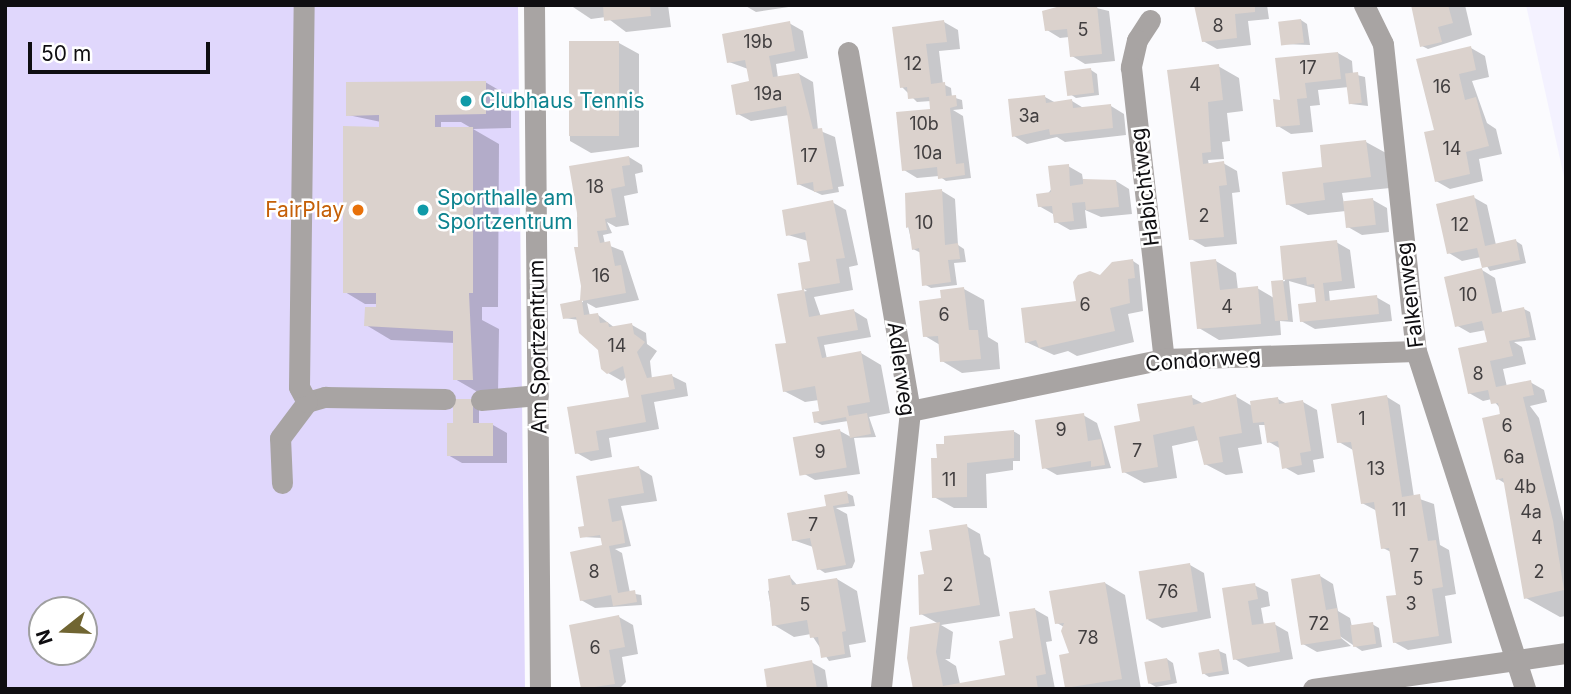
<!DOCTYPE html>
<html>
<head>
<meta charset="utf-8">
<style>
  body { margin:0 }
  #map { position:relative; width:1571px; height:694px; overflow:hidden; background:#fbfbfe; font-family:Inter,sans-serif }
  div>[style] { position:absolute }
  .built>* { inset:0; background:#f4f2ff }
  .green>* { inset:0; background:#e0d7fc }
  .shadow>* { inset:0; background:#0003 }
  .building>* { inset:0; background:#dbd2cd; transform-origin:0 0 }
  .minor>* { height:21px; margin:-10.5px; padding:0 10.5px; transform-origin:10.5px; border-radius:10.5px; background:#a8a4a3 }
  .dots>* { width:19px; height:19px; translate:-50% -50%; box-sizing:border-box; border:4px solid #fff; border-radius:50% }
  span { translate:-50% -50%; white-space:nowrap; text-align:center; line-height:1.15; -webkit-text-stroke:5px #fff; paint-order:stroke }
  .number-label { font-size:18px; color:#423f40 }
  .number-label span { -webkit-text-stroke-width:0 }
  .culture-label { font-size:21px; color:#0d838f }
  .left { translate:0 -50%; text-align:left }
  .street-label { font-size:21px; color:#0f0e11 }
  .food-label { font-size:21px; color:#c56008 }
  .right { translate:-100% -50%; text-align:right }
  .frame { position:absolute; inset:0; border:7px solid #0f0e11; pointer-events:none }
  .north { position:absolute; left:28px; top:596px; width:70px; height:70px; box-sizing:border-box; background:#fff; border:2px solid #9f9fa0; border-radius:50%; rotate:252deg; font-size:19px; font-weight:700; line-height:28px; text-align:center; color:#0f0e11 }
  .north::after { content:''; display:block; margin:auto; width:24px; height:32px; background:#706532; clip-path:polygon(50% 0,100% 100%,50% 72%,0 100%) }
  .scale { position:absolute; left:28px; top:42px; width:182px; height:32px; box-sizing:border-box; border:4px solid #0f0e11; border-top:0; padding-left:9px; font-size:21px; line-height:24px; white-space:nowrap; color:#0f0e11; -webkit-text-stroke:5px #fff; paint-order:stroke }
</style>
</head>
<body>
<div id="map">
  <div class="built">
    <i style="clip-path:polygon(1526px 5px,1566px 5px,1566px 186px)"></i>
  </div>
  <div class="green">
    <i style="clip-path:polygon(evenodd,5px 5px,518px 5px,525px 689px,5px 689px,5px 5px,42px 610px,84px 610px,84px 652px,42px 652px,42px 610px)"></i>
  </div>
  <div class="shadow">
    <i style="clip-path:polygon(570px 5px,668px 5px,671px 27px,626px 32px,606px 17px,591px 19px)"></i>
    <i style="clip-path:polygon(744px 5px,802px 5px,756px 12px)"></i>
    <i style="clip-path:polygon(1084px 5px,1109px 11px,1115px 61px,1085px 64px,1072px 56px,1069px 37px,1060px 38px,1047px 30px)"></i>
    <i style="clip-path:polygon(1197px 5px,1267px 5px,1269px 19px,1248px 21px,1251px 45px,1217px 49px,1203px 41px)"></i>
    <i style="clip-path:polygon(1413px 5px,1465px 5px,1472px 35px,1428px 49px,1422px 46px)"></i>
    <i style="clip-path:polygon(1301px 20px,1307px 24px,1310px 45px,1282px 44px)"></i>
    <i style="clip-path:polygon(944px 22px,958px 30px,960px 49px,939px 51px,943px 84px,951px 88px,952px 97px,962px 100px,963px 109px,953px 110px,963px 116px,971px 178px,946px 181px,939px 176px,917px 178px,904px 170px,932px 110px,931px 101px,917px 102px,902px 87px,894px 28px)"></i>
    <i style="clip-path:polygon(789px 23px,803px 31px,808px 58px,776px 64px,778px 78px,799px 74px,813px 82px,818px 130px,835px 137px,844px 186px,838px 187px,839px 192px,822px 195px,798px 184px,789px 115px,751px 121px,738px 114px,754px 82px,748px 69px,729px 62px)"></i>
    <i style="clip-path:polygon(619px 43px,639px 54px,639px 147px,591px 153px,570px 141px,569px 95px)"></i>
    <i style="clip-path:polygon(1471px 48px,1485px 56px,1489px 77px,1472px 81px,1487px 123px,1496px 129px,1502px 154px,1479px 159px,1483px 181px,1450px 189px,1436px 181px,1436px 131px,1418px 60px)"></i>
    <i style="clip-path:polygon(1338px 53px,1352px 61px,1353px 74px,1365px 77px,1368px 106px,1351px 104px,1349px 87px,1318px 90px,1320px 105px,1310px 106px,1313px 132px,1291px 134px,1278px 126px,1282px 102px)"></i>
    <i style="clip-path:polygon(1218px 66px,1239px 78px,1243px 111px,1227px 113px,1230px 141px,1222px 142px,1224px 159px,1208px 160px,1209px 165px,1223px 163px,1237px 171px,1240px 192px,1232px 193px,1237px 244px,1205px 247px,1191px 239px,1185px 176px)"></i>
    <i style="clip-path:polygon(1091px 70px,1097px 74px,1099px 95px,1076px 98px,1070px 94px)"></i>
    <i style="clip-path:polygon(485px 82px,511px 97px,511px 128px,473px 129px,461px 122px,441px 122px,441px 129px,473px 129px,499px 144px,498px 307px,482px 307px,482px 320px,499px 329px,498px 394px,481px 394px,455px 379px,455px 343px,391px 340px,366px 325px,382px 309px,378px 304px,365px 304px,345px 292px,385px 128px,381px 122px,348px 115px)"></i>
    <i style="clip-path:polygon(1045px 97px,1056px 103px,1072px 101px,1085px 109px,1111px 106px,1124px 114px,1126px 135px,1065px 142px,1057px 137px,1027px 144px,1014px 136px)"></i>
    <i style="clip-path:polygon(1366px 142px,1386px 153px,1390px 188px,1342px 193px,1344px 204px,1373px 200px,1387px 208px,1389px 232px,1362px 235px,1348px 227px,1346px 211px,1308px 215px,1287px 204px,1324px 168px)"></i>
    <i style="clip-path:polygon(629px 157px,642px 165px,643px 172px,635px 174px,638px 193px,624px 196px,629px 225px,616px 227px,607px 222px,612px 233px,603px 235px,605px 244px,623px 251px,639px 300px,596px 308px,587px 303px,590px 316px,598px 315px,615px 328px,632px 325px,646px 333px,647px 344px,657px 351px,650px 361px,652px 379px,672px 376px,686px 383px,688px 396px,654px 402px,659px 429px,609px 438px,612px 457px,591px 461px,577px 453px,569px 409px,631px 399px,627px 376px,622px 381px,608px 373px,599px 349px,589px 342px,579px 320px,564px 318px,562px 305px,583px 302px,577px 217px,583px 216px)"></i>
    <i style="clip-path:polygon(1068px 166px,1082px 174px,1083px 180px,1116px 181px,1129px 189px,1132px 214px,1101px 217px,1085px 210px,1087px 228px,1070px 230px,1056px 222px,1053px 214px,1039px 206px)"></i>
    <i style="clip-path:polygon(942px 191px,955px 199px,958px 245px,964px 249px,966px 262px,954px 263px,957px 285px,931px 288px,924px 284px,921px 253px,913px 249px,908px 226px)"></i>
    <i style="clip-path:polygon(1473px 197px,1487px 205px,1496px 245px,1516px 241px,1522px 245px,1526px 263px,1490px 271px,1481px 257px,1462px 261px,1449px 253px)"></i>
    <i style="clip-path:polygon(832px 202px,846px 210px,858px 265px,849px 267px,853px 290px,814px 297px,821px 317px,854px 311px,867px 319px,871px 337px,824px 345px,827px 359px,861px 353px,881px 365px,890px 413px,869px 417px,876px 437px,854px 438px,860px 474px,815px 480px,801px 472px,840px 431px,851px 437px,848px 421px,822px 425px,816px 422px,821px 412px,819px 400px,805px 402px,784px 391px,788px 344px,779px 295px,807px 291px,804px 289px,812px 262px,808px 241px,788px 235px)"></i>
    <i style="clip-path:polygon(1336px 242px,1350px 250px,1355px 288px,1329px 291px,1330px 302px,1376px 297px,1390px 305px,1392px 321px,1315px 329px,1301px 321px,1318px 303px,1317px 289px,1289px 281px,1293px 322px,1280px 321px,1281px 335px,1219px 340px,1199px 328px,1216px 261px,1236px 273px,1238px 290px,1257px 288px,1274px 298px,1273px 283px,1285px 281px,1282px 248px)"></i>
    <i style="clip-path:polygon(1133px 261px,1139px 265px,1143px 311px,1128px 314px,1134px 342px,1077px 356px,1068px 351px,1054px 355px,1026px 342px,1023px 310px,1078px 302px)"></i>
    <i style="clip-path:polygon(1482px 270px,1495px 278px,1503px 316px,1524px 309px,1530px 312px,1536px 340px,1514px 342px,1522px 347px,1526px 364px,1503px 369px,1507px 387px,1530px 382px,1544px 390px,1547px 402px,1530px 406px,1539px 418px,1566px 530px,1566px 616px,1560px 617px,1526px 598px,1506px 484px,1498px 479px,1500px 408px,1492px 399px,1483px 401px,1469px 393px,1492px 342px,1486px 330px,1470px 333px,1456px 325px)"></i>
    <i style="clip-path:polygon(964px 289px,984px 300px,988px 337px,998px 343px,1000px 369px,962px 373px,942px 361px,940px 345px,925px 336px,943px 299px)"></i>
    <i style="clip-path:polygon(1235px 396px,1252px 406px,1278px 399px,1287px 404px,1303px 402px,1317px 410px,1324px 458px,1313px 460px,1315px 472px,1298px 475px,1284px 467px,1281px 449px,1269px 442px,1266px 425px,1259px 425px,1262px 444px,1238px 448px,1243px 473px,1226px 475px,1205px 464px,1199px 440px,1172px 446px,1177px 478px,1144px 483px,1124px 472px,1142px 423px,1191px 397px,1204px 404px)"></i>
    <i style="clip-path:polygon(1387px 397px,1400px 405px,1414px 497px,1434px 504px,1440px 545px,1449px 550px,1456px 594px,1445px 596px,1452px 643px,1408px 650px,1394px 642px,1398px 596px,1391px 552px,1383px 548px,1377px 511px,1362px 503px,1353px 450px,1339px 442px)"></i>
    <i style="clip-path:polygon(455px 401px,479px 405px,479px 425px,493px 425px,507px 433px,507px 463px,462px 463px,448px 455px,459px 425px)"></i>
    <i style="clip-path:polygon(1083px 415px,1097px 423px,1111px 468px,1057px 475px,1043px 467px)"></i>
    <i style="clip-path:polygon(1013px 431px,1020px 435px,1020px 461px,1013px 461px,1013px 470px,986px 474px,987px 508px,954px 508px,934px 497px,939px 460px)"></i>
    <i style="clip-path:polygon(639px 468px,652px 476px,657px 501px,621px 506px,631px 546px,615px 549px,622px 553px,630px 593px,641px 595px,642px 605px,595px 608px,581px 600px,604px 546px,602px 538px,582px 537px,586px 528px,578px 478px)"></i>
    <i style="clip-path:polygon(847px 493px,853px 496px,855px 506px,836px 508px,847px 514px,855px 561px,852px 568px,825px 573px,819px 569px,813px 547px,793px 540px)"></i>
    <i style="clip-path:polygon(966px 526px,980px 534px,984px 554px,990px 558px,1000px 616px,941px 625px,953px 632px,950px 659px,945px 659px,956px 666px,960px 684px,1008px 676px,1034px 609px,1048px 617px,1052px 641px,1046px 642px,1055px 689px,915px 689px,939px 624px,921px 614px,926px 576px,934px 551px)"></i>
    <i style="clip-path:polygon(1190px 565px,1204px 573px,1211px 618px,1162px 628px,1148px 620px)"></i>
    <i style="clip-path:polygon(1320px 576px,1333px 584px,1338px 611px,1350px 618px,1352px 627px,1372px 624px,1379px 628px,1382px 647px,1362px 651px,1335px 633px,1351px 646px,1317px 652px,1303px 644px)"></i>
    <i style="clip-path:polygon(790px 577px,798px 586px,837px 579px,857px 591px,866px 642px,849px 645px,851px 657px,829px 661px,811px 634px,794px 637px,774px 625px,768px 591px)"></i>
    <i style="clip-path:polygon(1105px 583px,1125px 595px,1141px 689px,1067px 687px,1071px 654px,1064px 627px,1057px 623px)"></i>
    <i style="clip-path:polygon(1254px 585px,1268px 592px,1270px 606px,1261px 608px,1264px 625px,1274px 624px,1288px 632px,1293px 659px,1248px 667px,1235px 659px,1224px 590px)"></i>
    <i style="clip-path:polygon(619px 617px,633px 625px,638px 654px,622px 657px,626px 682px,621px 687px,582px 689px)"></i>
    <i style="clip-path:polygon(1219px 651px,1226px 654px,1229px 674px,1209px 677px,1203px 673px)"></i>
    <i style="clip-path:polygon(1167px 659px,1173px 663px,1177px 683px,1156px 687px,1149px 683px)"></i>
    <i style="clip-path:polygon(811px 662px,825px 670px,828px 689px,769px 689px)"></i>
  </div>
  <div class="building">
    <i style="clip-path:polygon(603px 5px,650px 5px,651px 16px,604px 21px)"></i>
    <i style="clip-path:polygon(1064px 5px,1097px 5px,1102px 54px,1070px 57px,1067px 29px,1045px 31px,1042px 11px)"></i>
    <i style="clip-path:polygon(1194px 5px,1255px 5px,1255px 12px,1235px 14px,1237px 38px,1202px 42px)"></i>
    <i style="clip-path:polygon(1411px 5px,1448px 5px,1453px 23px,1438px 27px,1442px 42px,1420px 47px)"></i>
    <i style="left:1301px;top:19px;width:24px;height:23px;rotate:83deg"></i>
    <i style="clip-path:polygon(944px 20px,947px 42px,926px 44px,931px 84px,945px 82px,946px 96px,956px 95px,957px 106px,950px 108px,956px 164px,964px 163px,965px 175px,938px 179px,937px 167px,902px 171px,896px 112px,930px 109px,929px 97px,908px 99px,907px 87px,900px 88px,892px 27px)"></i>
    <i style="clip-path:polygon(790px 21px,795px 51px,769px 56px,773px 77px,799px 73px,813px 129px,822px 128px,833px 189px,814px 192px,813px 182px,797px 185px,786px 106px,736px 115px,731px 85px,749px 81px,745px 60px,727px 63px,722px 34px)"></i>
    <i style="left:619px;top:41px;width:95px;height:50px;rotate:90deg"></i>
    <i style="clip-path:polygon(1471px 46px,1476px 70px,1459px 74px,1465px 100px,1476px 97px,1489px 146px,1466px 152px,1470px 174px,1435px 182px,1424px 132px,1434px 130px,1416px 59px)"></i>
    <i style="clip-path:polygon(1338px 52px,1341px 79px,1305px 83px,1307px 98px,1297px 99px,1300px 125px,1276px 127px,1273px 99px,1280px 100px,1275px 58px)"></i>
    <i style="clip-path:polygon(1219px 64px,1223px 100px,1208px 102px,1211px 152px,1202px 153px,1203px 164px,1224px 161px,1227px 185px,1219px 186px,1224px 237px,1189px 240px,1167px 70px)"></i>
    <i style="left:1091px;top:68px;width:25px;height:27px;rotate:83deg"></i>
    <i style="left:1358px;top:72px;width:31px;height:13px;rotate:83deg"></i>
    <i style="clip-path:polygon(486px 81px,486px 114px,435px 115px,435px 127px,473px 127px,473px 293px,469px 293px,473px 380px,453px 380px,453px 331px,364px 326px,365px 307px,376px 307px,376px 293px,343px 293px,343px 126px,379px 127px,379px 115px,346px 116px,346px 82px)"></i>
    <i style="clip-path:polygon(1045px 95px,1046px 103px,1072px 99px,1073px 108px,1111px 104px,1113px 128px,1050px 135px,1049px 129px,1012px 137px,1008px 99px)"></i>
    <i style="clip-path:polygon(1366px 140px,1371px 177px,1323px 183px,1325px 200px,1286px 205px,1282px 172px,1322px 167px,1320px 145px)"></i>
    <i style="clip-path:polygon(629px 156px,630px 165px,622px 166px,625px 186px,611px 189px,616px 217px,605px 219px,607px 230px,597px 231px,600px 243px,610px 241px,615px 266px,621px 265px,626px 293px,582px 301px,584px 315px,598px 313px,600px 323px,608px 322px,609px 327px,632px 323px,634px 334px,645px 342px,637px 352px,647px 378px,672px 374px,675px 389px,641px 395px,646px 422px,596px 431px,599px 450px,575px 454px,567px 407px,629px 397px,623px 366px,607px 374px,601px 369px,598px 350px,579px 333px,576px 317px,563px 319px,560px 304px,580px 300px,581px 286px,574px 247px,578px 247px,577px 213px,569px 166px)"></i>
    <i style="clip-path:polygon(1069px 164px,1070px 186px,1083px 184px,1083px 179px,1116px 180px,1119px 207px,1086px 210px,1085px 202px,1072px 203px,1074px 221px,1054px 223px,1052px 206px,1038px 207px,1036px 194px,1051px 192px,1048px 166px)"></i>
    <i style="clip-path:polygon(942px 189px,945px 245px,958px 243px,960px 259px,948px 260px,951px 282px,922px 286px,919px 248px,912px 250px,909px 227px,906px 228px,905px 193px)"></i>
    <i style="clip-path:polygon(1474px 195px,1485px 246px,1516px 239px,1520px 260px,1482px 268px,1477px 248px,1447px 254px,1436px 204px)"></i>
    <i style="left:1373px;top:198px;width:27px;height:30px;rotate:84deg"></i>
    <i style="clip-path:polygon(833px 200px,845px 258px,836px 259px,840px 283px,804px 289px,809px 317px,854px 309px,858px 330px,817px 337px,822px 358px,861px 351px,870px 402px,847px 406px,849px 416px,867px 413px,871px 434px,850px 438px,846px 417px,814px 423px,812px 412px,819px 411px,815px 386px,783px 392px,775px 344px,786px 343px,777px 294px,802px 290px,798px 263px,810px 261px,805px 232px,786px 236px,782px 210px)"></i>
    <i style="clip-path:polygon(1337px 240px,1342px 281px,1323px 283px,1325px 301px,1377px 295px,1379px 314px,1300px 322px,1298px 304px,1316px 302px,1314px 284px,1307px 285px,1306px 277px,1283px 280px,1288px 320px,1275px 321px,1271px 281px,1283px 280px,1280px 246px)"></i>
    <i style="clip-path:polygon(1133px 259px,1135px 278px,1128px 279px,1130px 303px,1110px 308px,1115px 331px,1039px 348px,1036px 340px,1025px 343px,1021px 308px,1076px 301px,1073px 282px,1078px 275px,1090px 271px,1100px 275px,1112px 262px)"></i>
    <i style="clip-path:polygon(1216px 259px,1220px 290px,1258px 286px,1261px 324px,1197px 329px,1190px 262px)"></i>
    <i style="clip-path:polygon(1482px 268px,1492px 314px,1524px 307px,1530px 337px,1509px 341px,1513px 356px,1490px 361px,1496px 387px,1531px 380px,1534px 395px,1523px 397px,1553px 521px,1564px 590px,1524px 599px,1503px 478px,1496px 480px,1482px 418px,1500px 414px,1498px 403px,1491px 404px,1488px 390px,1468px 394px,1458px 348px,1487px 342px,1482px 321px,1455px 327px,1444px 277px)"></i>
    <i style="clip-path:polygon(964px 287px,969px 330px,978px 330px,981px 359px,940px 362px,938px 336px,923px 337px,919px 301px,941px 298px,940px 290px)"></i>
    <i style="clip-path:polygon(1236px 394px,1242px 433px,1219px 437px,1223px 462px,1204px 465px,1194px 426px,1153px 435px,1158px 467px,1122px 473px,1114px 426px,1140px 421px,1137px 404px,1192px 395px,1193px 405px)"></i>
    <i style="clip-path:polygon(1387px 395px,1402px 497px,1420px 494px,1428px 541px,1436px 540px,1443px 587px,1432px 589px,1439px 636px,1393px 643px,1386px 596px,1396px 595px,1389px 548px,1381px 549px,1374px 502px,1361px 504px,1351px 442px,1337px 443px,1331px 404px)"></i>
    <i style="clip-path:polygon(1278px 397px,1279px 404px,1303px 400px,1311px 451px,1300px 453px,1302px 465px,1282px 469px,1278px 441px,1267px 443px,1264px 422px,1253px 423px,1250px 401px)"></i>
    <i style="clip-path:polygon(453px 399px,473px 399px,473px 423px,493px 423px,493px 456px,447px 456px,447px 423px,453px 423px)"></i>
    <i style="clip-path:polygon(1084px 413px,1088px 441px,1101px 439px,1105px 465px,1091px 467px,1091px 461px,1042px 469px,1035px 420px)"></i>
    <i style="left:840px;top:429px;width:39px;height:48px;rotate:80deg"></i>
    <i style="clip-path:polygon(1014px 430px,1014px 458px,967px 463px,967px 497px,932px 498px,931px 458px,937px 458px,936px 444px,944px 444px,944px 436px)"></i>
    <i style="clip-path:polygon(639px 466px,644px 493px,608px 499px,612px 522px,622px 520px,625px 543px,609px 546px,618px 593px,635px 590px,637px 602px,613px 606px,611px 595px,580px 601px,570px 552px,602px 545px,600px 535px,580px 538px,578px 527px,584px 526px,576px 476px)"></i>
    <i style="clip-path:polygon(847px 491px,849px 503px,833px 506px,846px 565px,817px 570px,810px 538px,792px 541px,787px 513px,826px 506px,824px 495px)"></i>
    <i style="clip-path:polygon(967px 524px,980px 605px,919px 615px,918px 575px,924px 574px,920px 552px,932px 550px,929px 530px)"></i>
    <i style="left:1190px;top:563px;width:49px;height:52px;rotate:81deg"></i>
    <i style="clip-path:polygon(1320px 574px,1326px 610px,1337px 608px,1341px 639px,1301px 645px,1291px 579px)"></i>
    <i style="clip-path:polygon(790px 575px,792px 585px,837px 578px,846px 631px,842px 632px,845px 654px,821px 658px,818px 637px,810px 638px,807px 620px,772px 626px,768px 579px)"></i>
    <i style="clip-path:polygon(1105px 582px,1122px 679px,1065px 688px,1059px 655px,1069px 653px,1061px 631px,1064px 623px,1055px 624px,1049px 591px)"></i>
    <i style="clip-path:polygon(1255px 583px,1258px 599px,1248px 601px,1252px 625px,1275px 622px,1280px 652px,1233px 660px,1222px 588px)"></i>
    <i style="clip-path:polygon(1035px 608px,1046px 674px,1036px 676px,1038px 689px,913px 689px,907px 658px,910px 627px,940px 622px,936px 652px,943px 686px,1005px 675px,999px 641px,1013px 638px,1009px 612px)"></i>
    <i style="clip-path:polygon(619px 615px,625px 647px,609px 650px,615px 684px,581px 689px,569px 625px)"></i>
    <i style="left:1373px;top:622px;width:22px;height:23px;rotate:82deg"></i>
    <i style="left:1219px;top:649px;width:22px;height:21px;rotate:80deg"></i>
    <i style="left:1167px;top:658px;width:22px;height:23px;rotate:80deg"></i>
    <i style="clip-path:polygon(812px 660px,817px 689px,767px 689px,764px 669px)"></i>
  </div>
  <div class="minor">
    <i style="left:534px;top:5px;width:684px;rotate:89.5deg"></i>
    <i style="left:1364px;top:5px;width:43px;rotate:64deg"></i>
    <i style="left:1383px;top:44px;width:309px;rotate:83.9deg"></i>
    <i style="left:1416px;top:351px;width:355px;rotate:72.1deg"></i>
    <i style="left:1150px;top:20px;width:24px;rotate:123deg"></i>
    <i style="left:1137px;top:40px;width:28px;rotate:103deg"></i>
    <i style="left:1131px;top:67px;width:294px;rotate:83.6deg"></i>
    <i style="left:848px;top:52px;width:364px;rotate:80.2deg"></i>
    <i style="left:910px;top:411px;width:280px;rotate:96deg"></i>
    <i style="left:481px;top:400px;width:57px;rotate:-5deg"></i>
    <i style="left:307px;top:402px;width:19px;rotate:-16deg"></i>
    <i style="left:325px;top:397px;width:120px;rotate:1deg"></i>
    <i style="left:910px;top:411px;width:259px;rotate:-11.6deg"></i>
    <i style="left:1164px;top:359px;width:252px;rotate:-1.8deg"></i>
    <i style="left:282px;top:483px;width:45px;rotate:-92.5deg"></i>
    <i style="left:280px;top:438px;width:45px;rotate:-53.1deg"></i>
    <i style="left:307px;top:402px;width:17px;rotate:-118deg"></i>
    <i style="left:299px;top:387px;width:382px;rotate:-89.3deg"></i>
    <i style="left:1313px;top:689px;width:256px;rotate:-8.1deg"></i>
  </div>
  <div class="dots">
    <i style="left:466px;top:101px;background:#0f9aa8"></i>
    <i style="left:358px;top:210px;background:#e8710a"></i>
    <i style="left:423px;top:210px;background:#0f9aa8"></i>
  </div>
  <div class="number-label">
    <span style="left:1218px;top:26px">8</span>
    <span style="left:1083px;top:30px">5</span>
    <span style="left:758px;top:42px">19b</span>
    <span style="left:913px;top:64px">12</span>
    <span style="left:1308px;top:68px">17</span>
    <span style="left:1195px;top:85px">4</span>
    <span style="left:1442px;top:87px">16</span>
    <span style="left:768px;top:94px">19a</span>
    <span style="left:1029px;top:116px">3a</span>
    <span style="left:924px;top:124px">10b</span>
    <span style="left:1452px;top:149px">14</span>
    <span style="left:928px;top:153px">10a</span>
    <span style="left:809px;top:156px">17</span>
    <span style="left:595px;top:187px">18</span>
    <span style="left:1204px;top:216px">2</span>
    <span style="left:924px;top:223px">10</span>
    <span style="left:1460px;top:225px">12</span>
    <span style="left:601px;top:276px">16</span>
    <span style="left:1468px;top:295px">10</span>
    <span style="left:1085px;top:305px">6</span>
    <span style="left:1227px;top:307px">4</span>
    <span style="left:944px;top:315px">6</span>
    <span style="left:617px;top:346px">14</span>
    <span style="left:1478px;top:374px">8</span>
    <span style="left:1362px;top:419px">1</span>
    <span style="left:1507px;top:426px">6</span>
    <span style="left:1061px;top:430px">9</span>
    <span style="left:1137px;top:451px">7</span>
    <span style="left:820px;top:452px">9</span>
    <span style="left:1514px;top:457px">6a</span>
    <span style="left:1376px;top:469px">13</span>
    <span style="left:949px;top:480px">11</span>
    <span style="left:1525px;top:487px">4b</span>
    <span style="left:1399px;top:510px">11</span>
    <span style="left:1531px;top:512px">4a</span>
    <span style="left:813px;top:525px">7</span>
    <span style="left:1537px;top:538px">4</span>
    <span style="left:1414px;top:556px">7</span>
    <span style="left:594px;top:572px">8</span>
    <span style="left:1539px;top:572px">2</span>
    <span style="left:1418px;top:579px">5</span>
    <span style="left:948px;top:585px">2</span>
    <span style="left:1168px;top:592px">76</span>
    <span style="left:1411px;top:604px">3</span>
    <span style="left:805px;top:605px">5</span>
    <span style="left:1319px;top:624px">72</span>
    <span style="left:1088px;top:638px">78</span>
    <span style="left:595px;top:648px">6</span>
  </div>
  <div class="culture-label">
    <span class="left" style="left:480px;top:101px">Clubhaus Tennis</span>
    <span class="left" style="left:437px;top:210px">Sporthalle am<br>Sportzentrum</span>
  </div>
  <div class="street-label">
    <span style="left:1145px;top:187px;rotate:-97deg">Habichtweg</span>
    <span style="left:1410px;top:295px;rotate:-97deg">Falkenweg</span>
    <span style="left:538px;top:347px;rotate:-91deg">Am Sportzentrum</span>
    <span style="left:1203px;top:360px;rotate:-4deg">Condorweg</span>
    <span style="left:901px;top:369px;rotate:82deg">Adlerweg</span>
  </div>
  <div class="food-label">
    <span class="right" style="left:344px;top:210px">FairPlay</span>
  </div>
  <div class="frame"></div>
  <div class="north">N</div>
  <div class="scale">50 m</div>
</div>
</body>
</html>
